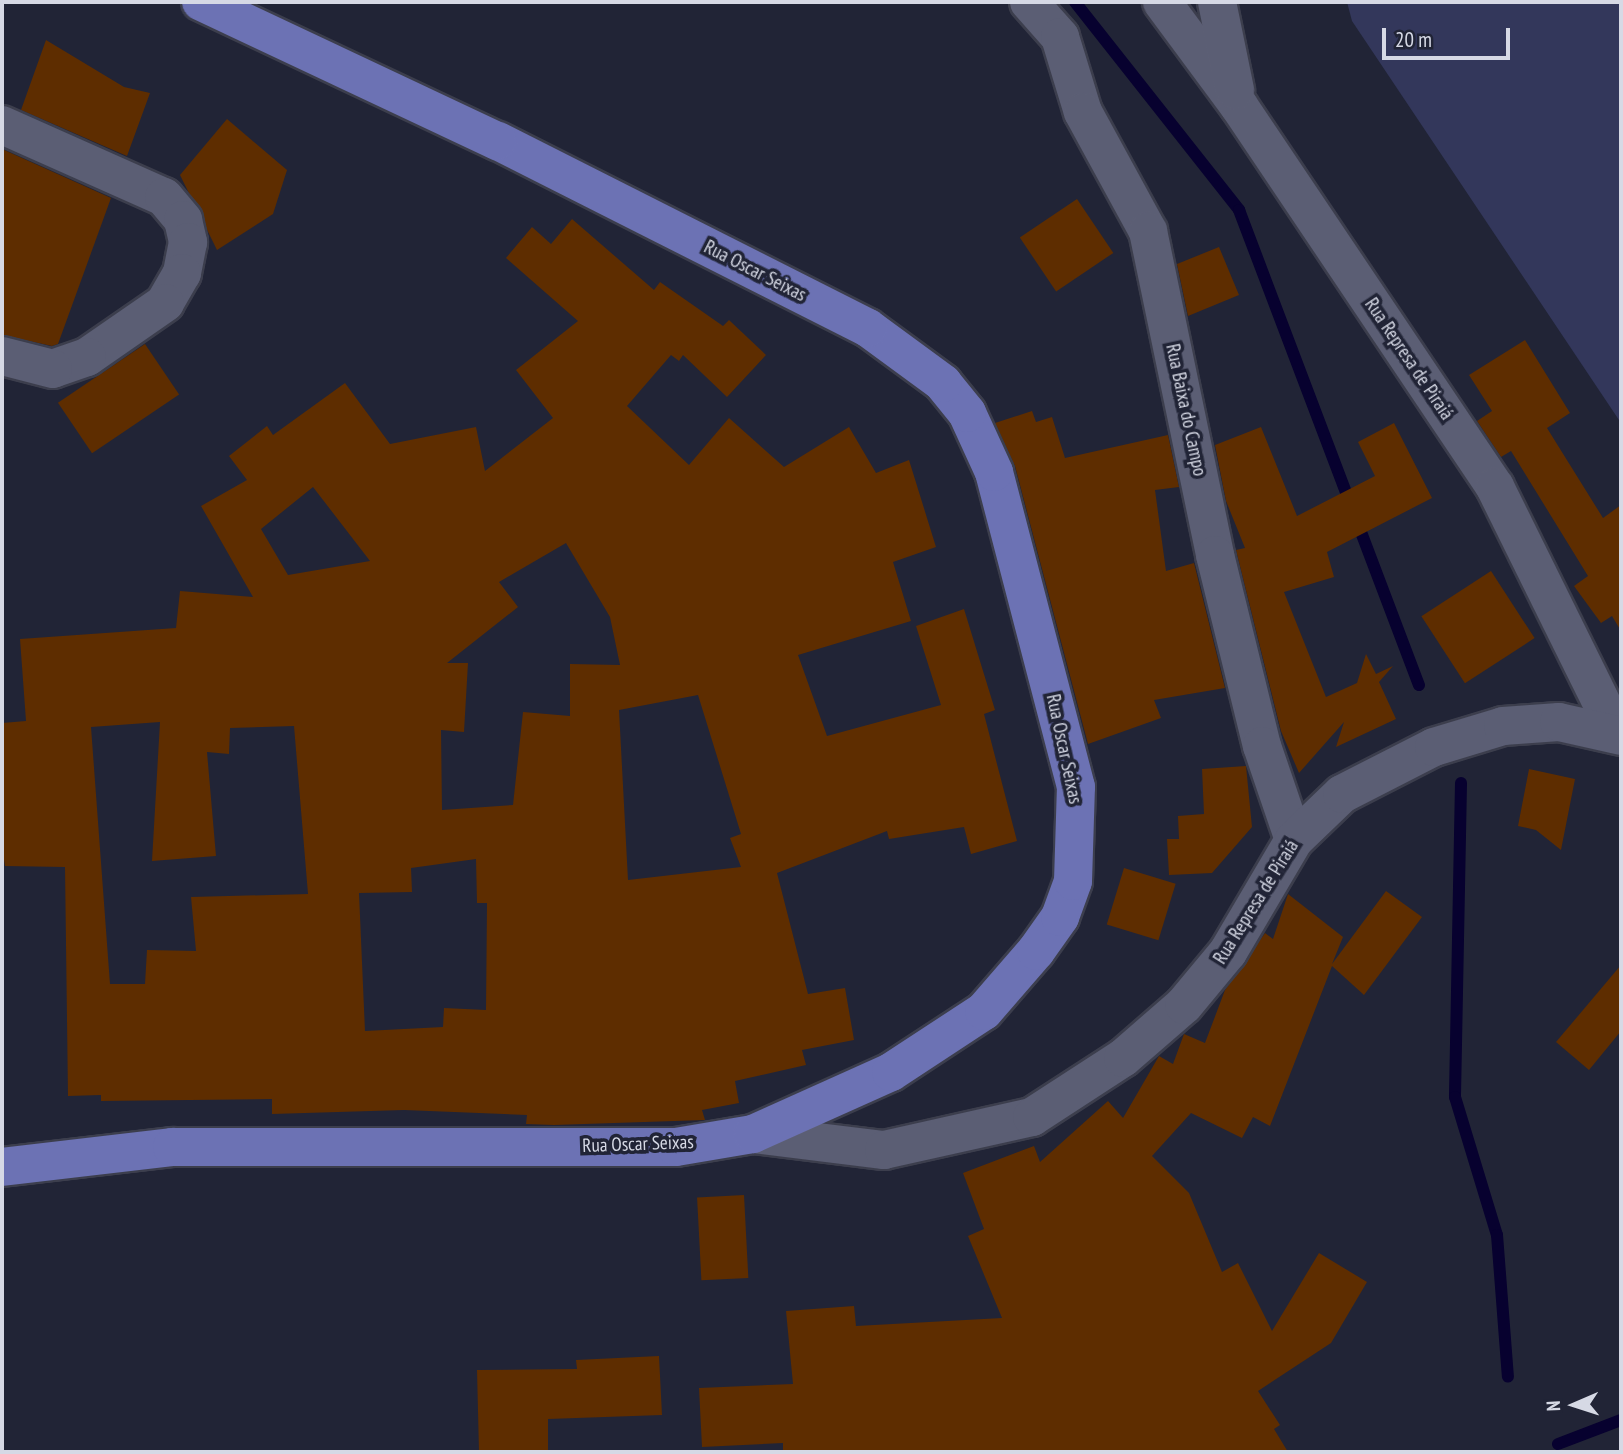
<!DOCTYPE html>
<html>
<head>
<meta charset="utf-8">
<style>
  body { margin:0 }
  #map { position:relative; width:1623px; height:1454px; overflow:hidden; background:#212436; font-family:"PT Sans Narrow",sans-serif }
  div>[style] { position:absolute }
  .green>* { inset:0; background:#33375b }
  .stream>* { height:12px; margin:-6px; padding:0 6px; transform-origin:6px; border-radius:6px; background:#07012f }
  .building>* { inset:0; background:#5e2d00; transform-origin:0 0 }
  .roads { filter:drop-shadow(2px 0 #3c3e4d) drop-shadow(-2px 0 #3c3e4d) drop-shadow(0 2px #3c3e4d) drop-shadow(0 -2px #3c3e4d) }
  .minor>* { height:38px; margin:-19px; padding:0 19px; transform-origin:19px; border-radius:19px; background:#5b5e74 }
  .major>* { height:38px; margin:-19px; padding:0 19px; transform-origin:19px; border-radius:19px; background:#6c72b4 }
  span { translate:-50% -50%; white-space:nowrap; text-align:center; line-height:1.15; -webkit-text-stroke:7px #212436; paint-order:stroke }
  .street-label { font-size:19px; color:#d6d9e5 }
  .frame { position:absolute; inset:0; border:4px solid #d6d9e5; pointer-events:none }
  .north { position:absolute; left:1539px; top:1370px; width:70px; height:70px; -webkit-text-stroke:5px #212436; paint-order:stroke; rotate:267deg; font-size:19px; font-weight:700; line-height:28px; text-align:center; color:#d6d9e5 }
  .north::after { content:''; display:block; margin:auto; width:24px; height:32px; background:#d6d9e5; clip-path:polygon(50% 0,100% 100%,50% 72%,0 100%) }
  .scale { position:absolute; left:1382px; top:28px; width:128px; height:32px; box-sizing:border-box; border:4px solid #d6d9e5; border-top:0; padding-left:9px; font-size:21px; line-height:24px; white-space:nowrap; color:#d6d9e5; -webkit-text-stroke:5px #212436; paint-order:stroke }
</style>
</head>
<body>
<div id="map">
  <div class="green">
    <i style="clip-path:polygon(1347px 2px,1621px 2px,1621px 423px,1352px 21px)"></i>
  </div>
  <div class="stream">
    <i style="left:1075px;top:2px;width:265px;rotate:51.7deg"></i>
    <i style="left:1239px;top:210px;width:508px;rotate:69.25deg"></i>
    <i style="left:1461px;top:783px;width:314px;rotate:91.1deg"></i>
    <i style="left:1455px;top:1097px;width:144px;rotate:73.1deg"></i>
    <i style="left:1497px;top:1235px;width:142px;rotate:85.6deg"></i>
    <i style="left:1558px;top:1444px;width:67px;rotate:-20.9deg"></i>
  </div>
  <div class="building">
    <i style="clip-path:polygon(46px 40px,124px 87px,150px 93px,127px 156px,21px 110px)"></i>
    <i style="clip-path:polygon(227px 119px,287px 170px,273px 214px,217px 250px,180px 175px)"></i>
    <i style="clip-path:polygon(2px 149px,111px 198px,58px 344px,52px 346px,2px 335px)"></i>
    <i style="left:1077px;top:199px;width:65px;height:69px;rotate:56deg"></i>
    <i style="clip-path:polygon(evenodd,572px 219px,654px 290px,660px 282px,723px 326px,729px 320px,766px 355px,727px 397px,683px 355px,679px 361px,671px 355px,627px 406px,689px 465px,729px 418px,784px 467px,849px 427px,876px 473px,909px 460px,936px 547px,893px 562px,911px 621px,798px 655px,827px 736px,941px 705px,916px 626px,964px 609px,995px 710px,984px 714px,1017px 841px,971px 854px,964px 827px,889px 839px,887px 831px,777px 873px,808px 994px,845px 988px,854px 1040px,802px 1050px,806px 1065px,735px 1081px,739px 1103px,702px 1110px,705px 1120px,554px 1125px,526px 1124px,527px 1115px,404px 1110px,272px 1114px,272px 1099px,101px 1101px,101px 1095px,68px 1096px,65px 867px,5px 866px,2px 847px,2px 723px,26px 721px,20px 639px,176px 628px,180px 591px,253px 597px,201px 506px,247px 480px,229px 456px,267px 426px,273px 435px,345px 383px,390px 444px,476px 427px,485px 471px,553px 418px,516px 370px,578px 321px,506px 258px,532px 227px,551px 244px,572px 219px,313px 487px,370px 561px,288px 575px,261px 529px,313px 487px,572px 219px,566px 543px,610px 617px,620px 665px,570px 664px,570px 716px,523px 712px,513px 805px,442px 810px,441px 730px,464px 732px,468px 663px,447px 663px,518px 607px,499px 582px,566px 543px,572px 219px,698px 695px,741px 834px,730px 838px,741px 867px,628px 880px,619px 710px,698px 695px,572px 219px,160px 722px,152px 861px,216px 856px,207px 752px,229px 754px,230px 728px,294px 726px,308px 894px,191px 897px,196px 951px,147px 950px,145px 984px,110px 984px,91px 727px,160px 722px,572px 219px,476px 859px,477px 903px,487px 903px,486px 1010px,444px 1008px,443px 1027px,365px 1031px,359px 893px,412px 892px,411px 868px,476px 859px)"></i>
    <i style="clip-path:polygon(1219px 247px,1239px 295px,1188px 316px,1177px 264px)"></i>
    <i style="clip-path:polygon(1525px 340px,1570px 413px,1547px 428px,1603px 518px,1621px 505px,1621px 631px,1612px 616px,1601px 623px,1574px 586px,1588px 576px,1511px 451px,1501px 457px,1477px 421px,1492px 411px,1469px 375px)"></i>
    <i style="left:145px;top:344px;width:61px;height:105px;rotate:56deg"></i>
    <i style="clip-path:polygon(1032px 411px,1036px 422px,1052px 417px,1065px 458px,1168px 435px,1179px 487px,1155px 490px,1166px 571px,1194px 563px,1225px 688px,1154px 700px,1161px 718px,1088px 744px,1015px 466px,995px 423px)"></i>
    <i style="clip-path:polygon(1394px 423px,1432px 498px,1327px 552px,1334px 577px,1284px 592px,1326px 697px,1357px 683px,1366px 654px,1376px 674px,1393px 666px,1379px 682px,1396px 719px,1336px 747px,1344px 722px,1299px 773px,1281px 731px,1236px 550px,1245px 548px,1226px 501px,1215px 445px,1261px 427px,1297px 516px,1375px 476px,1358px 442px)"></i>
    <i style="left:1491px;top:571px;width:80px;height:83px;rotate:57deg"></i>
    <i style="clip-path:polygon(1246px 766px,1252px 827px,1212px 873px,1169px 875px,1167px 839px,1179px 839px,1178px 816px,1204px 814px,1202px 769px)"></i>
    <i style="clip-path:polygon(1529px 769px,1575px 779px,1561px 850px,1536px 830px,1518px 826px)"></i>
    <i style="left:1124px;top:868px;width:54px;height:59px;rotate:17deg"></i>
    <i style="clip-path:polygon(1386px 891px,1422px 917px,1364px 995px,1332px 966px,1270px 1126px,1253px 1117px,1242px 1138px,1191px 1113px,1152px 1156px,1189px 1193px,1222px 1272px,1238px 1263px,1272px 1331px,1319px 1253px,1367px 1282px,1331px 1343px,1258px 1391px,1280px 1425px,1274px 1429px,1288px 1452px,783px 1452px,783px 1443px,702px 1447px,699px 1388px,793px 1384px,786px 1311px,854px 1306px,856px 1326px,1002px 1318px,968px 1236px,984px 1229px,963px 1173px,1034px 1146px,1040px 1162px,1108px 1101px,1123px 1118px,1159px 1056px,1173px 1064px,1184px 1034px,1205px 1043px,1225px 990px,1265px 933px,1273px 939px,1288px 894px,1343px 937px,1332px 964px)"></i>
    <i style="clip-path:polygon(1621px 965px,1621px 1031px,1589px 1070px,1556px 1042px)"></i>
    <i style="left:744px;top:1195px;width:83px;height:47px;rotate:87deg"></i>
    <i style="clip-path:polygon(659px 1356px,662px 1415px,548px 1419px,548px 1452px,479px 1452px,477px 1370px,577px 1369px,576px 1360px)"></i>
  </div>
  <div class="roads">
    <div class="minor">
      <i style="left:1029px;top:2px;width:47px;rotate:48.5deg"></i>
      <i style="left:1060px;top:37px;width:78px;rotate:73deg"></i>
      <i style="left:1083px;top:112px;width:136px;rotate:61.4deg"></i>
      <i style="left:1148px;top:231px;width:331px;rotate:78.3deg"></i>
      <i style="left:1215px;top:555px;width:197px;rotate:76.2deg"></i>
      <i style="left:1262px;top:746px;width:99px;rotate:71.2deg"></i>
      <i style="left:1162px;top:2px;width:129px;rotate:53.5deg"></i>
      <i style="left:1239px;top:106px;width:459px;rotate:56.1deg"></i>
      <i style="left:1495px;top:487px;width:275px;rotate:63.7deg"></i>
      <i style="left:1217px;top:2px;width:90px;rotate:78.4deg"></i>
      <i style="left:2px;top:125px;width:177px;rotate:24deg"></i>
      <i style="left:164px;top:197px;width:30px;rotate:50deg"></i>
      <i style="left:183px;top:220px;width:23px;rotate:77deg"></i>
      <i style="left:188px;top:242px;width:32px;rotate:101deg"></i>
      <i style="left:182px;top:273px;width:34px;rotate:120deg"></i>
      <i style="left:165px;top:303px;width:95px;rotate:145.3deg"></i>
      <i style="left:87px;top:357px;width:36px;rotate:161deg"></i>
      <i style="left:53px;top:369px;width:53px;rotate:-165.7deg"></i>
      <i style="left:753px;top:1134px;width:132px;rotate:7deg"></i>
      <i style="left:884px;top:1150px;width:152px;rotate:-12.6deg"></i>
      <i style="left:1032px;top:1117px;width:108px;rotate:-33deg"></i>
      <i style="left:1123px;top:1058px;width:81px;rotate:-41deg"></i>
      <i style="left:1184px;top:1005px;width:69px;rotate:-50.3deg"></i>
      <i style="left:1228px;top:952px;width:130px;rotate:-59.5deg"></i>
      <i style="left:1294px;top:840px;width:66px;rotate:-43.8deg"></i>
      <i style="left:1342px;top:794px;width:103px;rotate:-27.1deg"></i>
      <i style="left:1434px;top:747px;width:72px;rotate:-16.9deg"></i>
      <i style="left:1503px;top:726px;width:56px;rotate:-4.1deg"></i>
      <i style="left:1559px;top:722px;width:64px;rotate:12.7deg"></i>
    </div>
    <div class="major">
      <i style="left:2px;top:1167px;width:171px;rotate:-6.7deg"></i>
      <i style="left:172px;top:1147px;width:504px"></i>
      <i style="left:676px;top:1147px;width:78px;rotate:-9.6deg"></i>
      <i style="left:753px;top:1134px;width:151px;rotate:-24.2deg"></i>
      <i style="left:891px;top:1072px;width:111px;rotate:-33.3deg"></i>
      <i style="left:984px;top:1011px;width:79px;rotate:-49.1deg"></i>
      <i style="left:1036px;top:951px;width:42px;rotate:-54.8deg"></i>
      <i style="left:1060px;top:917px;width:38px;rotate:-70deg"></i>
      <i style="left:1073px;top:881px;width:94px;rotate:-88.2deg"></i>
      <i style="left:1076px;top:787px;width:325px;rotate:-104.6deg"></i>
      <i style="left:994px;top:472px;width:65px;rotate:-114.6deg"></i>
      <i style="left:967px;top:413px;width:38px;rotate:-129deg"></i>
      <i style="left:943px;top:383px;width:93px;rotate:-143.7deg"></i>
      <i style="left:868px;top:328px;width:415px;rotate:-153.2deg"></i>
      <i style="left:497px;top:141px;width:327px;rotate:-154.8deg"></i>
    </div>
  </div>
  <div class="street-label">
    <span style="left:755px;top:271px;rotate:27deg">Rua Oscar Seixas</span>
    <span style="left:1409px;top:359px;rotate:56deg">Rua Represa de Piraiá</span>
    <span style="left:1186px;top:410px;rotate:78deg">Rua Baixa do Campo</span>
    <span style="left:1064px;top:749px;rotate:78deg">Rua Oscar Seixas</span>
    <span style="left:1256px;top:902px;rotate:-58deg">Rua Represa de Piraiá</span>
    <span style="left:638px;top:1144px;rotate:-2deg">Rua Oscar Seixas</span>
  </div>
  <div class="frame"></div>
  <div class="north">N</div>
  <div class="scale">20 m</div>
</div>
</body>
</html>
